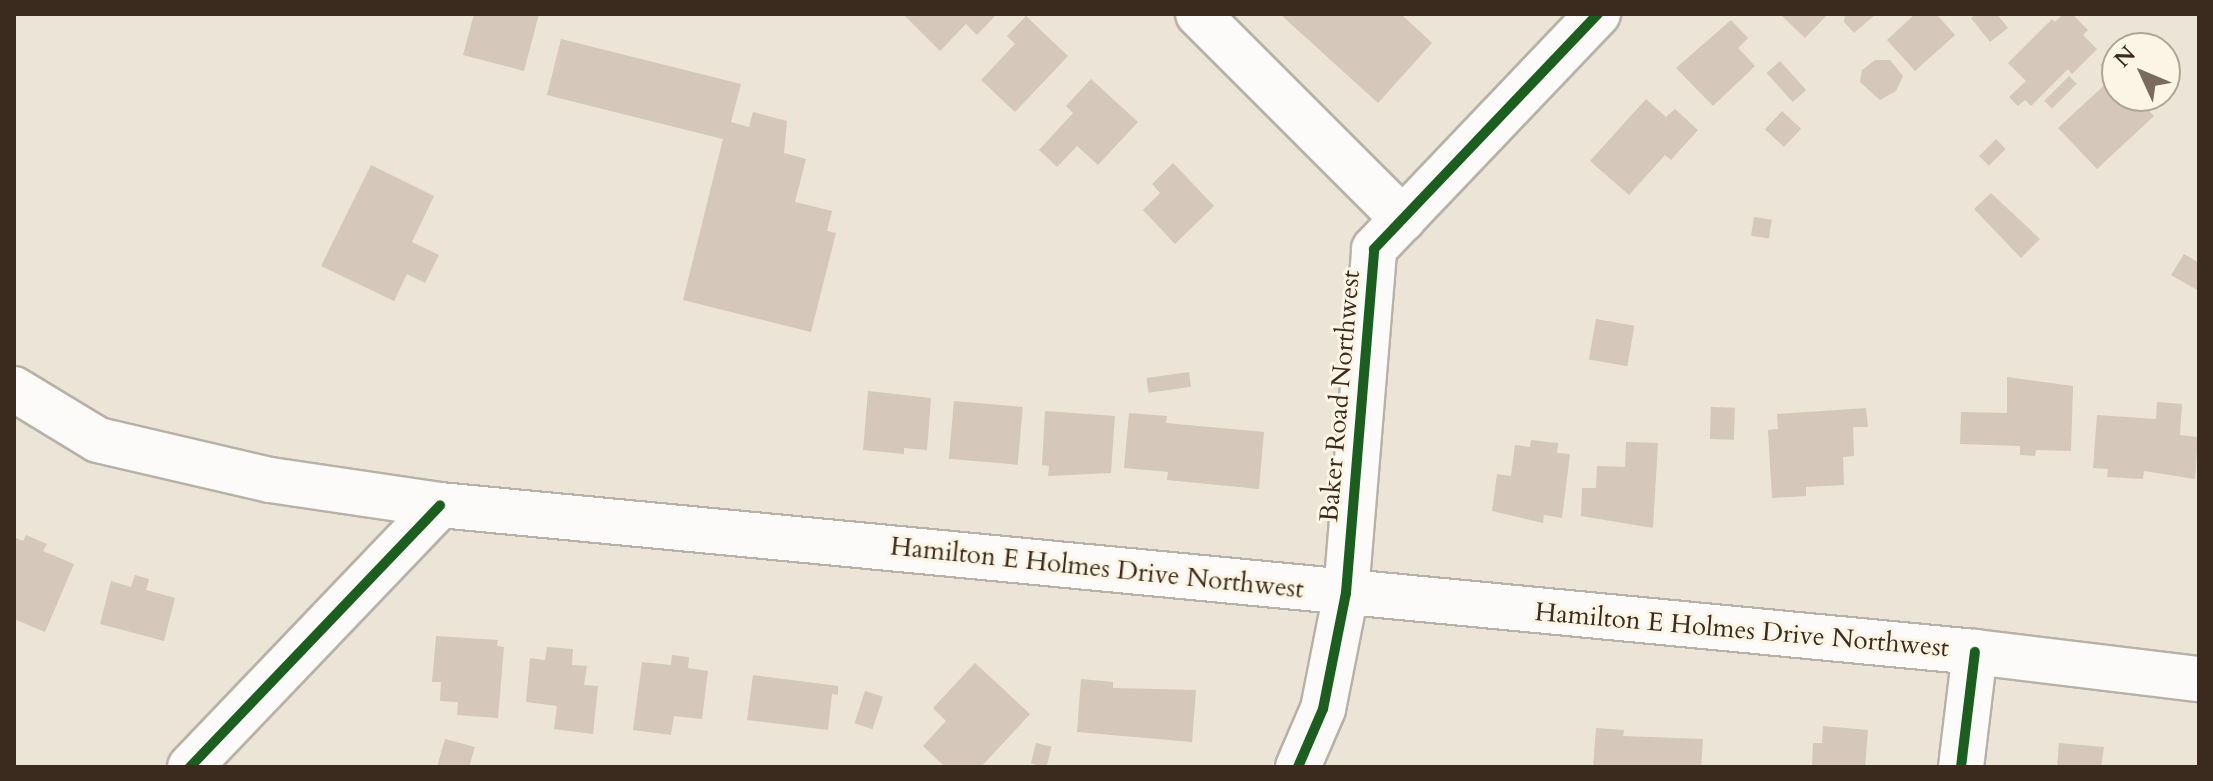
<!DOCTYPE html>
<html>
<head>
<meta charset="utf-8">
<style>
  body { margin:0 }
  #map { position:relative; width:2213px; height:781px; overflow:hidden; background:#ece4d6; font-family:Cardo,serif }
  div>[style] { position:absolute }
  .building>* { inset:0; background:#d5c7b9; transform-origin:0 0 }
  .roads { filter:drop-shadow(2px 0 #b8b1a7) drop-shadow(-2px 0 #b8b1a7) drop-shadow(0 2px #b8b1a7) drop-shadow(0 -2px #b8b1a7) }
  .minor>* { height:44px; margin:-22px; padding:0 22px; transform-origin:22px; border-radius:22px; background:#fcfbf9 }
  .tertiary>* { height:44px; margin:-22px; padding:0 22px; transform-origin:22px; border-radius:22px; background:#fcfbf9 }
  .secondary>* { height:44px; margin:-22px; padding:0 22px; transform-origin:22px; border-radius:22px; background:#fcfbf9 }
  .cycleway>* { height:10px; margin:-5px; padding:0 5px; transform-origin:5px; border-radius:5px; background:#1b5e20 }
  span { translate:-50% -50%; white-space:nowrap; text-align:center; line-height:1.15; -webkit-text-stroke:6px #fcf5e5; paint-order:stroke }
  .street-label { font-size:26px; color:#3b2a1e }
  .frame { position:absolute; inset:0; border:16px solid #3b2a1e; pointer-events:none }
  .north { position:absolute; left:2101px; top:32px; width:80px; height:80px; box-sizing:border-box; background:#fcf5e5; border:2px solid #afa495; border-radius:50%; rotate:314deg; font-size:22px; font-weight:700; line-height:32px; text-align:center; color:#3b2a1e }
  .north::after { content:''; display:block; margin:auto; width:28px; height:36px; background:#796b5e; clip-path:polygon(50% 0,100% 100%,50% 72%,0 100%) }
</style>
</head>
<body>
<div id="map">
  <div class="building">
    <i style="clip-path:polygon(474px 14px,539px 14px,524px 71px,463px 55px)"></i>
    <i style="clip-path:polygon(903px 14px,997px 14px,977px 35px,966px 24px,940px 51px)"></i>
    <i style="clip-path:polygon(1280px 14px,1401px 14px,1432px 43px,1378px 103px)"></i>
    <i style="clip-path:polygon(1780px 14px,1828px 14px,1805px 38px)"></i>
    <i style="clip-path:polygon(1845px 14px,1876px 14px,1854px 33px,1844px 22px)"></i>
    <i style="clip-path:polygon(1915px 14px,1936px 14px,1955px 35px,1915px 71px,1887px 40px)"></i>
    <i style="clip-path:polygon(1976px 14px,1997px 14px,2008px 28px,1990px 42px,1971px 18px)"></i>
    <i style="clip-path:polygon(2063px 14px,2072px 14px,2088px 30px,2083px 35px,2097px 49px,2072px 74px,2068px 69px,2031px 106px,2025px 100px,2018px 106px,2009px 97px,2026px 81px,2008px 63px,2052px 19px,2055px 22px)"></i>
    <i style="clip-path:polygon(1026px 16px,1068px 56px,1015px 112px,981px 80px,1015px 44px,1007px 36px)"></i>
    <i style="clip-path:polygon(1731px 20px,1748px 38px,1738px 48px,1755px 66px,1713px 106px,1676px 68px)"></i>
    <i style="clip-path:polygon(561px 39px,741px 84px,731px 122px,749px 127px,753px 112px,787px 121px,784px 153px,806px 159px,795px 202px,832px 211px,827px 231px,836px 233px,811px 332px,683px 300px,723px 139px,547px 95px)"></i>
    <i style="clip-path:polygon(2117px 49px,2117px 96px,2135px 96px,2154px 116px,2097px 169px,2058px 128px,2112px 78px,2100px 65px)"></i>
    <i style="clip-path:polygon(1875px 60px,1890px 60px,1903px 76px,1896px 91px,1880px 100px,1860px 82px,1862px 70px)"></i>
    <i style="left:1780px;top:61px;width:39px;height:18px;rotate:48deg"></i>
    <i style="left:2069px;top:76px;width:11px;height:35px;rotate:45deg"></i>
    <i style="clip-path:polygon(1091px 79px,1138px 122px,1098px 165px,1077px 146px,1057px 167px,1039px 150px,1073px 113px,1066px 106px)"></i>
    <i style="clip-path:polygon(1646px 99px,1666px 117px,1675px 109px,1698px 130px,1671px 160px,1665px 155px,1629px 195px,1590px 161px)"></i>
    <i style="left:1782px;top:111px;width:26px;height:25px;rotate:43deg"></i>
    <i style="left:1996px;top:139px;width:14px;height:24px;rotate:45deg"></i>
    <i style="clip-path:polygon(1173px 163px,1214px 206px,1175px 244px,1143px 210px,1160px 193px,1152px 184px)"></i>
    <i style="clip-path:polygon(371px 165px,434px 196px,412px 242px,439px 255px,425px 283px,407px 274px,394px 301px,321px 266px)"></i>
    <i style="clip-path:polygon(1991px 193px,2040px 239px,2021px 258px,1974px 209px)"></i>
    <i style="left:1754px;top:217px;width:18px;height:19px;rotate:9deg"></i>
    <i style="clip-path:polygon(2184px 254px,2199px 263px,2199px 291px,2171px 275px)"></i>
    <i style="left:1596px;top:319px;width:39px;height:41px;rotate:10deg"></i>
    <i style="left:1189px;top:372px;width:15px;height:43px;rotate:82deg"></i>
    <i style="clip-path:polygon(2007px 377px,2073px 386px,2071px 451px,2036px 450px,2035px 456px,2020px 455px,2020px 446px,1960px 444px,1961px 412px,2007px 413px)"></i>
    <i style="clip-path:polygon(868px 391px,931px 398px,927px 450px,904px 448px,904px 454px,863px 450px)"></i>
    <i style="left:954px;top:401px;width:69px;height:58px;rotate:5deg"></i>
    <i style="clip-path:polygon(2157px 402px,2182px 404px,2180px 435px,2198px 437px,2195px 479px,2144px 471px,2143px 479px,2107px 477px,2108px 469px,2093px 468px,2097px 415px,2156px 419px)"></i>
    <i style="left:1711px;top:407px;width:24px;height:32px;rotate:2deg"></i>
    <i style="clip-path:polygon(1866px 408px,1868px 427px,1853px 427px,1854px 456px,1843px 457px,1844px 485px,1806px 487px,1806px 496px,1772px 498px,1768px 430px,1778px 429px,1777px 414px)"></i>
    <i style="clip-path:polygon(1045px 411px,1115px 416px,1111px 473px,1048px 476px,1049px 466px,1042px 465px)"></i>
    <i style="clip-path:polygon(1129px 413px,1167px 416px,1166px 423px,1264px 432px,1259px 489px,1167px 480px,1168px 472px,1124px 468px)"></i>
    <i style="clip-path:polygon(1531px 440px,1558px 443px,1557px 453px,1570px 454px,1562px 518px,1544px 515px,1543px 523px,1492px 511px,1497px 474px,1511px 476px,1515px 445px,1530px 447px)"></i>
    <i style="clip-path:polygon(1626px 442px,1658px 443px,1653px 528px,1581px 516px,1582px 488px,1596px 488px,1597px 466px,1625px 467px)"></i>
    <i style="clip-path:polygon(26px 535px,47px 544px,43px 551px,74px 564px,45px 632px,14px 619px,14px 537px,23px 541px)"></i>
    <i style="clip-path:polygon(135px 575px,149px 579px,146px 590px,175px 598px,164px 641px,100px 624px,111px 581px,131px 587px)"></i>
    <i style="clip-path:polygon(436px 636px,498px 640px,497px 646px,504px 647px,498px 718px,457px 715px,458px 702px,440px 701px,441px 682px,432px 682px)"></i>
    <i style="clip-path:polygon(547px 647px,573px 649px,572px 665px,587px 666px,584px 685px,598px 686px,593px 734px,554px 729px,557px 706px,526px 702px,530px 658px,545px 660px)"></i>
    <i style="clip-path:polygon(672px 655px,689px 657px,688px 668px,708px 671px,702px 719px,674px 716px,671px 735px,633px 730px,642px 662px,671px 665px)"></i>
    <i style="clip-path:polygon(975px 663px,1030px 714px,981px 767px,945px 767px,923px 746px,946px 721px,933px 708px)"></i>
    <i style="clip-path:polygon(753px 675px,838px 686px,838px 695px,832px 694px,828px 730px,747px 720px)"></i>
    <i style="clip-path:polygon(1081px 679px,1113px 682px,1113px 688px,1196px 690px,1192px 742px,1077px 732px)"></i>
    <i style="left:865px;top:691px;width:19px;height:34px;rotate:18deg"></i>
    <i style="clip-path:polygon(1823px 726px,1868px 730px,1865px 767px,1812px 767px,1813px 743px,1822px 743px)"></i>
    <i style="clip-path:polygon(1596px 728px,1624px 730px,1623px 736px,1703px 739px,1701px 767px,1593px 767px)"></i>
    <i style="clip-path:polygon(445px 739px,475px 747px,469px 767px,437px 767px)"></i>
    <i style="left:1036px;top:743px;width:16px;height:21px;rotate:14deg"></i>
    <i style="clip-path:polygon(2059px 743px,2104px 747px,2101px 767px,2057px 767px)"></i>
  </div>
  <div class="roads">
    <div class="minor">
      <i style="left:1198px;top:14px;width:290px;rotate:45deg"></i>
      <i style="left:190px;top:767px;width:362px;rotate:-46.3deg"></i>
      <i style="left:1298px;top:767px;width:63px;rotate:-66.7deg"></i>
      <i style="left:1323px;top:709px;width:118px;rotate:-78.8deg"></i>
      <i style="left:1961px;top:767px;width:116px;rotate:-83.1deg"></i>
    </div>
    <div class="tertiary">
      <i style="left:1346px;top:593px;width:345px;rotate:-85.3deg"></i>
      <i style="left:1374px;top:249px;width:325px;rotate:-46.4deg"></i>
    </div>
    <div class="secondary">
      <i style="left:14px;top:389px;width:98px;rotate:31.3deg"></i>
      <i style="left:98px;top:440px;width:177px;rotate:13.1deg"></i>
      <i style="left:270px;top:480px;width:172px;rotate:8.4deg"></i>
      <i style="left:440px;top:505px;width:1542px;rotate:5.47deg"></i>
      <i style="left:1975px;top:652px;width:226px;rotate:6.9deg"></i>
    </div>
  </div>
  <div class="cycleway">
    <i style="left:190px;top:767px;width:362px;rotate:-46.3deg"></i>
    <i style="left:1298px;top:767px;width:63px;rotate:-66.7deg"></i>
    <i style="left:1323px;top:709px;width:118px;rotate:-78.8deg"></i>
    <i style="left:1346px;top:593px;width:345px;rotate:-85.3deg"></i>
    <i style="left:1374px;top:249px;width:325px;rotate:-46.4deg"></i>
    <i style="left:1961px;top:767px;width:116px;rotate:-83.1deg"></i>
  </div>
  <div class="street-label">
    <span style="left:1340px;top:396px;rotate:-85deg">Baker Road Northwest</span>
    <span style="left:1097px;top:568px;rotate:6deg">Hamilton E Holmes Drive Northwest</span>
    <span style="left:1742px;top:630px;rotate:5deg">Hamilton E Holmes Drive Northwest</span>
  </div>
  <div class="frame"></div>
  <div class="north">N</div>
</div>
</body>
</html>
